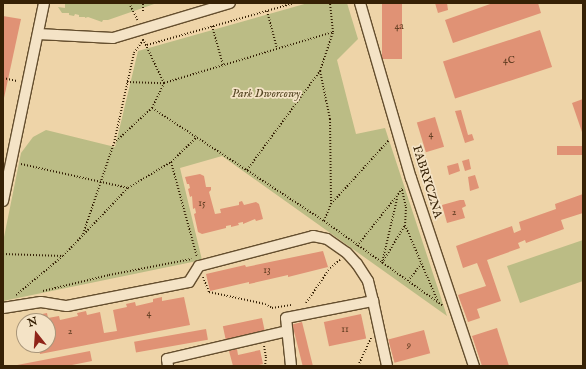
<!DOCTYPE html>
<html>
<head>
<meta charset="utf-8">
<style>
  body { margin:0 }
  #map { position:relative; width:586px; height:369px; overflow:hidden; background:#eed4a8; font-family:"IM FELL English",serif }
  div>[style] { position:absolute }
  .green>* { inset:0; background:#bbbc85 }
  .building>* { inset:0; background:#e09275; transform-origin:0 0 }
  .path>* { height:2px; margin-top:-1px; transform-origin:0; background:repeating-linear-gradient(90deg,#362105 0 1px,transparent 0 3px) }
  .roads { filter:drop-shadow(1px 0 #644e2e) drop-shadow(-1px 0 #644e2e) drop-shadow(0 1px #644e2e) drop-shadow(0 -1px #644e2e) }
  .minor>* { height:10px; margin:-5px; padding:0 5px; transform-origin:5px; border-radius:5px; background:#f4e3c6 }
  span { translate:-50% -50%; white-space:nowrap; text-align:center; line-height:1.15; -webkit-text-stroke:3.5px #f4e3c6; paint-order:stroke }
  .number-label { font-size:10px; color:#603d21 }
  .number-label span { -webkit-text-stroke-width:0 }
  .park-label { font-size:12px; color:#574825; font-style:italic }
  .street-label { font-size:12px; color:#362105 }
  .frame { position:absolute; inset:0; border:4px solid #362105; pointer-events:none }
  .north { position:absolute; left:16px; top:313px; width:40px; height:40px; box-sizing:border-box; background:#f4e3c6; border:1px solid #a89579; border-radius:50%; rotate:343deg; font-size:11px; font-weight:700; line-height:16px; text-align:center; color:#362105 }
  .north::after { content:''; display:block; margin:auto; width:14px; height:18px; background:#8f2418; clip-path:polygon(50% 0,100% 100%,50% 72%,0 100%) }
</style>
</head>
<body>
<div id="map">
  <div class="green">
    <i style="clip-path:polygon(65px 3px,157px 3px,108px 20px,103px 20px,102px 22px,88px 17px,85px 18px,85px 17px,79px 17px,79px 15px,75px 14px,74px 16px,69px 15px,69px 13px,62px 13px,58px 7px,65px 8px)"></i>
    <i style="clip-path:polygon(308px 3px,347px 3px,358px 39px,337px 60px,356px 134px,385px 128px,447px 316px,222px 156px,180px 168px,202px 260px,3px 301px,3px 242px,21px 153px,33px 137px,46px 130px,115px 147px,138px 51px)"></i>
    <i style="clip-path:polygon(583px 240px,583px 281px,520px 303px,507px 266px)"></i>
  </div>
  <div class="building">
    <i style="left:382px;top:3px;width:20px;height:56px"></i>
    <i style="clip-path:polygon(435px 3px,447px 3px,448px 10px,438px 13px)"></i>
    <i style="clip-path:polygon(493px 3px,538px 3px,541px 13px,453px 43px,445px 20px)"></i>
    <i style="clip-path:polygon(3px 16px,21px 19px,4px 98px,3px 98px)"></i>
    <i style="left:540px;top:30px;width:39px;height:102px;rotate:72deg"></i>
    <i style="clip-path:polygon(583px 99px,583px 135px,572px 103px)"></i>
    <i style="clip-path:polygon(461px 110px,468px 135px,472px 134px,474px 140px,465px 143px,455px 111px)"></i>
    <i style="left:435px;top:117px;width:31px;height:19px;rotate:73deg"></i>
    <i style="left:583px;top:146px;width:9px;height:26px;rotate:90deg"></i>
    <i style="clip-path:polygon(469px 159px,471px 169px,465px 171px,462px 161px)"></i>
    <i style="clip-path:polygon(458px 163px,460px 171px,449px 175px,447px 166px)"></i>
    <i style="clip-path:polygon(200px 174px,204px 176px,206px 187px,211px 187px,211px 190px,209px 192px,215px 214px,221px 213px,220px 209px,239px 205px,239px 202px,242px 201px,244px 205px,256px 202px,259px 204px,263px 219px,256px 221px,255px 219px,243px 224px,243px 222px,238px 223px,239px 225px,231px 227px,231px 225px,226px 226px,226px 228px,202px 234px,198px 232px,194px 214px,196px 213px,195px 208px,193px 209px,192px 196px,190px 197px,188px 189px,190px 188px,189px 184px,187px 184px,185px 177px)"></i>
    <i style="clip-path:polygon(475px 175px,479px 188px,470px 191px,468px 177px)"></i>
    <i style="clip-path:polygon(583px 194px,583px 213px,561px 220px,564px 229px,526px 243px,525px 240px,518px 243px,520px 248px,487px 260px,501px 301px,477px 309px,480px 318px,468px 322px,458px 295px,486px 286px,477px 263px,463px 268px,456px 246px,512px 226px,514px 233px,521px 230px,519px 222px,556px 209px,555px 204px)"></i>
    <i style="clip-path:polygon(460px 200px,464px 200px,466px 206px,462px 208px,465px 218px,447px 223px,442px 205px)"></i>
    <i style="clip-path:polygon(323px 251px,328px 267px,288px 277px,288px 275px,249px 284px,249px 282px,210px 291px,206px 274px,245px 265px,246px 267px)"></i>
    <i style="clip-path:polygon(162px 297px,162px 301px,184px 297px,190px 325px,40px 354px,38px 345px,48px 345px,48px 321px,34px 321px,33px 316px,47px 313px,48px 318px,59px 316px,60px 320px,78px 316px,77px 313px,86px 311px,87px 315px,100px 312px,104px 333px,117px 331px,113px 310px,127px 307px,126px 304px,135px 302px,136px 306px,153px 302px,153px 299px)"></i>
    <i style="left:361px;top:314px;width:25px;height:38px;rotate:78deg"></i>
    <i style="left:262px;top:318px;width:14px;height:40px;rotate:78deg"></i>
    <i style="left:302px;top:322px;width:45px;height:10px;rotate:76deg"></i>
    <i style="clip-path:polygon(497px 328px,509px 366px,482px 366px,472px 336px)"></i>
    <i style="left:206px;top:329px;width:11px;height:73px;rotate:80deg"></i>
    <i style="left:424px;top:330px;width:24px;height:37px;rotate:75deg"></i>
    <i style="clip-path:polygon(237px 349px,238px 355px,260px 350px,263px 364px,255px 366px,233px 366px,229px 351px)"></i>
    <i style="clip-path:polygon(90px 351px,92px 361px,67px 366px,12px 366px)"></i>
  </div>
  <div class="path">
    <i style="left:129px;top:3px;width:20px;rotate:63deg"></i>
    <i style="left:143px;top:11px;width:8px;rotate:-90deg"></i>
    <i style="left:267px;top:11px;width:38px;rotate:75deg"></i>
    <i style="left:212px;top:26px;width:41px;rotate:74.2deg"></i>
    <i style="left:143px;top:39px;width:49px;rotate:64.5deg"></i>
    <i style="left:147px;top:45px;width:153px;rotate:-15.9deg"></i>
    <i style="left:320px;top:71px;width:49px;rotate:78.2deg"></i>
    <i style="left:330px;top:119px;width:85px;rotate:89.3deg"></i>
    <i style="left:3px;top:78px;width:14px;rotate:12deg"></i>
    <i style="left:127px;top:82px;width:37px;rotate:2deg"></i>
    <i style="left:164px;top:83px;width:177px;rotate:-16.8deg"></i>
    <i style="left:333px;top:32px;width:29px;rotate:-96deg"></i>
    <i style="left:152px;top:108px;width:206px;rotate:33.3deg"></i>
    <i style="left:324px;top:221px;width:146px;rotate:35.5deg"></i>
    <i style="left:114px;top:143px;width:92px;rotate:-77.5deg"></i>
    <i style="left:134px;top:53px;width:16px;rotate:-55deg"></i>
    <i style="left:171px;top:162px;width:36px;rotate:-44deg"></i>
    <i style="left:21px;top:164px;width:110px;rotate:12.6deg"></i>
    <i style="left:128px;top:188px;width:50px;rotate:-31.2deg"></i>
    <i style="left:171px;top:162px;width:98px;rotate:74.7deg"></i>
    <i style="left:247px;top:170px;width:123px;rotate:-53.6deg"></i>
    <i style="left:320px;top:71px;width:41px;rotate:-71.6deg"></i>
    <i style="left:402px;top:190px;width:17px;rotate:77deg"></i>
    <i style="left:406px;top:207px;width:18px;rotate:93deg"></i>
    <i style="left:405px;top:225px;width:84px;rotate:66.8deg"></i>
    <i style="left:397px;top:199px;width:66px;rotate:103.2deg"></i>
    <i style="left:382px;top:263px;width:44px;rotate:-58.8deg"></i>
    <i style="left:324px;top:221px;width:18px;rotate:-68deg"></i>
    <i style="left:331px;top:204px;width:86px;rotate:-47.8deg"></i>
    <i style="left:83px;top:234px;width:96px;rotate:-71.2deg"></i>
    <i style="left:114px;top:143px;width:52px;rotate:-42.6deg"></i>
    <i style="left:152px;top:108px;width:28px;rotate:-64deg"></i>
    <i style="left:357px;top:246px;width:74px;rotate:-51.6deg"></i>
    <i style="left:3px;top:254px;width:60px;rotate:1.9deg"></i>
    <i style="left:203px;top:277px;width:16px;rotate:68deg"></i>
    <i style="left:209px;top:292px;width:57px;rotate:12.1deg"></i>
    <i style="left:265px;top:304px;width:8px;rotate:30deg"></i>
    <i style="left:272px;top:308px;width:20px;rotate:-9deg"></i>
    <i style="left:408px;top:281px;width:23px;rotate:-52deg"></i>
    <i style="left:43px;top:291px;width:68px;rotate:-13.6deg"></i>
    <i style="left:109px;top:275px;width:84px;rotate:-11deg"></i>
    <i style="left:16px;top:295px;width:61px;rotate:-39.7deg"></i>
    <i style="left:63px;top:256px;width:94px;rotate:-46.3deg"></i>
    <i style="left:306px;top:303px;width:42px;rotate:-55.6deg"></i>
    <i style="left:330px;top:268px;width:13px;rotate:-39deg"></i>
    <i style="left:264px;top:346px;width:11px;rotate:80deg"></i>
    <i style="left:266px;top:357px;width:9px;rotate:96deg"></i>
    <i style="left:358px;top:366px;width:31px;rotate:-65deg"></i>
  </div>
  <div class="roads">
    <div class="minor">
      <i style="left:360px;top:3px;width:182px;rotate:73.8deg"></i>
      <i style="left:411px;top:178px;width:198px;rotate:71.5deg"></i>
      <i style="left:38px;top:34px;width:75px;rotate:3.1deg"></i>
      <i style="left:113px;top:38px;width:122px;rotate:-16.7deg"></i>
      <i style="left:3px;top:201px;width:202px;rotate:-78.3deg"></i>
      <i style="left:3px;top:308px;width:38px;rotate:-9deg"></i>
      <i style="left:41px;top:302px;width:26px;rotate:9deg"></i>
      <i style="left:67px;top:306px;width:124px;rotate:-11.1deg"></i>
      <i style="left:189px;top:282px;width:19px;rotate:-58deg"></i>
      <i style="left:199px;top:266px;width:118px;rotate:-14.7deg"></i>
      <i style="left:313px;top:236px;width:14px;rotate:12deg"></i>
      <i style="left:327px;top:239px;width:24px;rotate:35deg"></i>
      <i style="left:347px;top:253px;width:15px;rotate:48deg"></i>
      <i style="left:357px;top:264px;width:20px;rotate:57deg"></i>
      <i style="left:368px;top:281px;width:21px;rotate:76deg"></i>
      <i style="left:168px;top:366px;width:7px;rotate:-98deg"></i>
      <i style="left:167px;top:359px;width:123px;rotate:-13.1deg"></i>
      <i style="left:291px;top:366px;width:48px;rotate:-95.9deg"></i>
      <i style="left:286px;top:318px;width:89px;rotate:-11.1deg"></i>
      <i style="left:373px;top:301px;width:66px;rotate:77.8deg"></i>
    </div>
  </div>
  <div class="number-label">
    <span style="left:399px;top:27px">4a</span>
    <span style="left:509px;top:61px">4C</span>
    <span style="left:431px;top:135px">4</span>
    <span style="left:202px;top:204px">15</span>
    <span style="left:454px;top:213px">2</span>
    <span style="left:267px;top:271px">13</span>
    <span style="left:149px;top:314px">4</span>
    <span style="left:345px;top:330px">11</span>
    <span style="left:70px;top:332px">2</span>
    <span style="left:409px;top:346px">9</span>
  </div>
  <div class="park-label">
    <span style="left:266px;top:94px">Park Dworcowy</span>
  </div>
  <div class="street-label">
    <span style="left:427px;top:182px;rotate:73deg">FABRYCZNA</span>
  </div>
  <div class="frame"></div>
  <div class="north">N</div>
</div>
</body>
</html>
